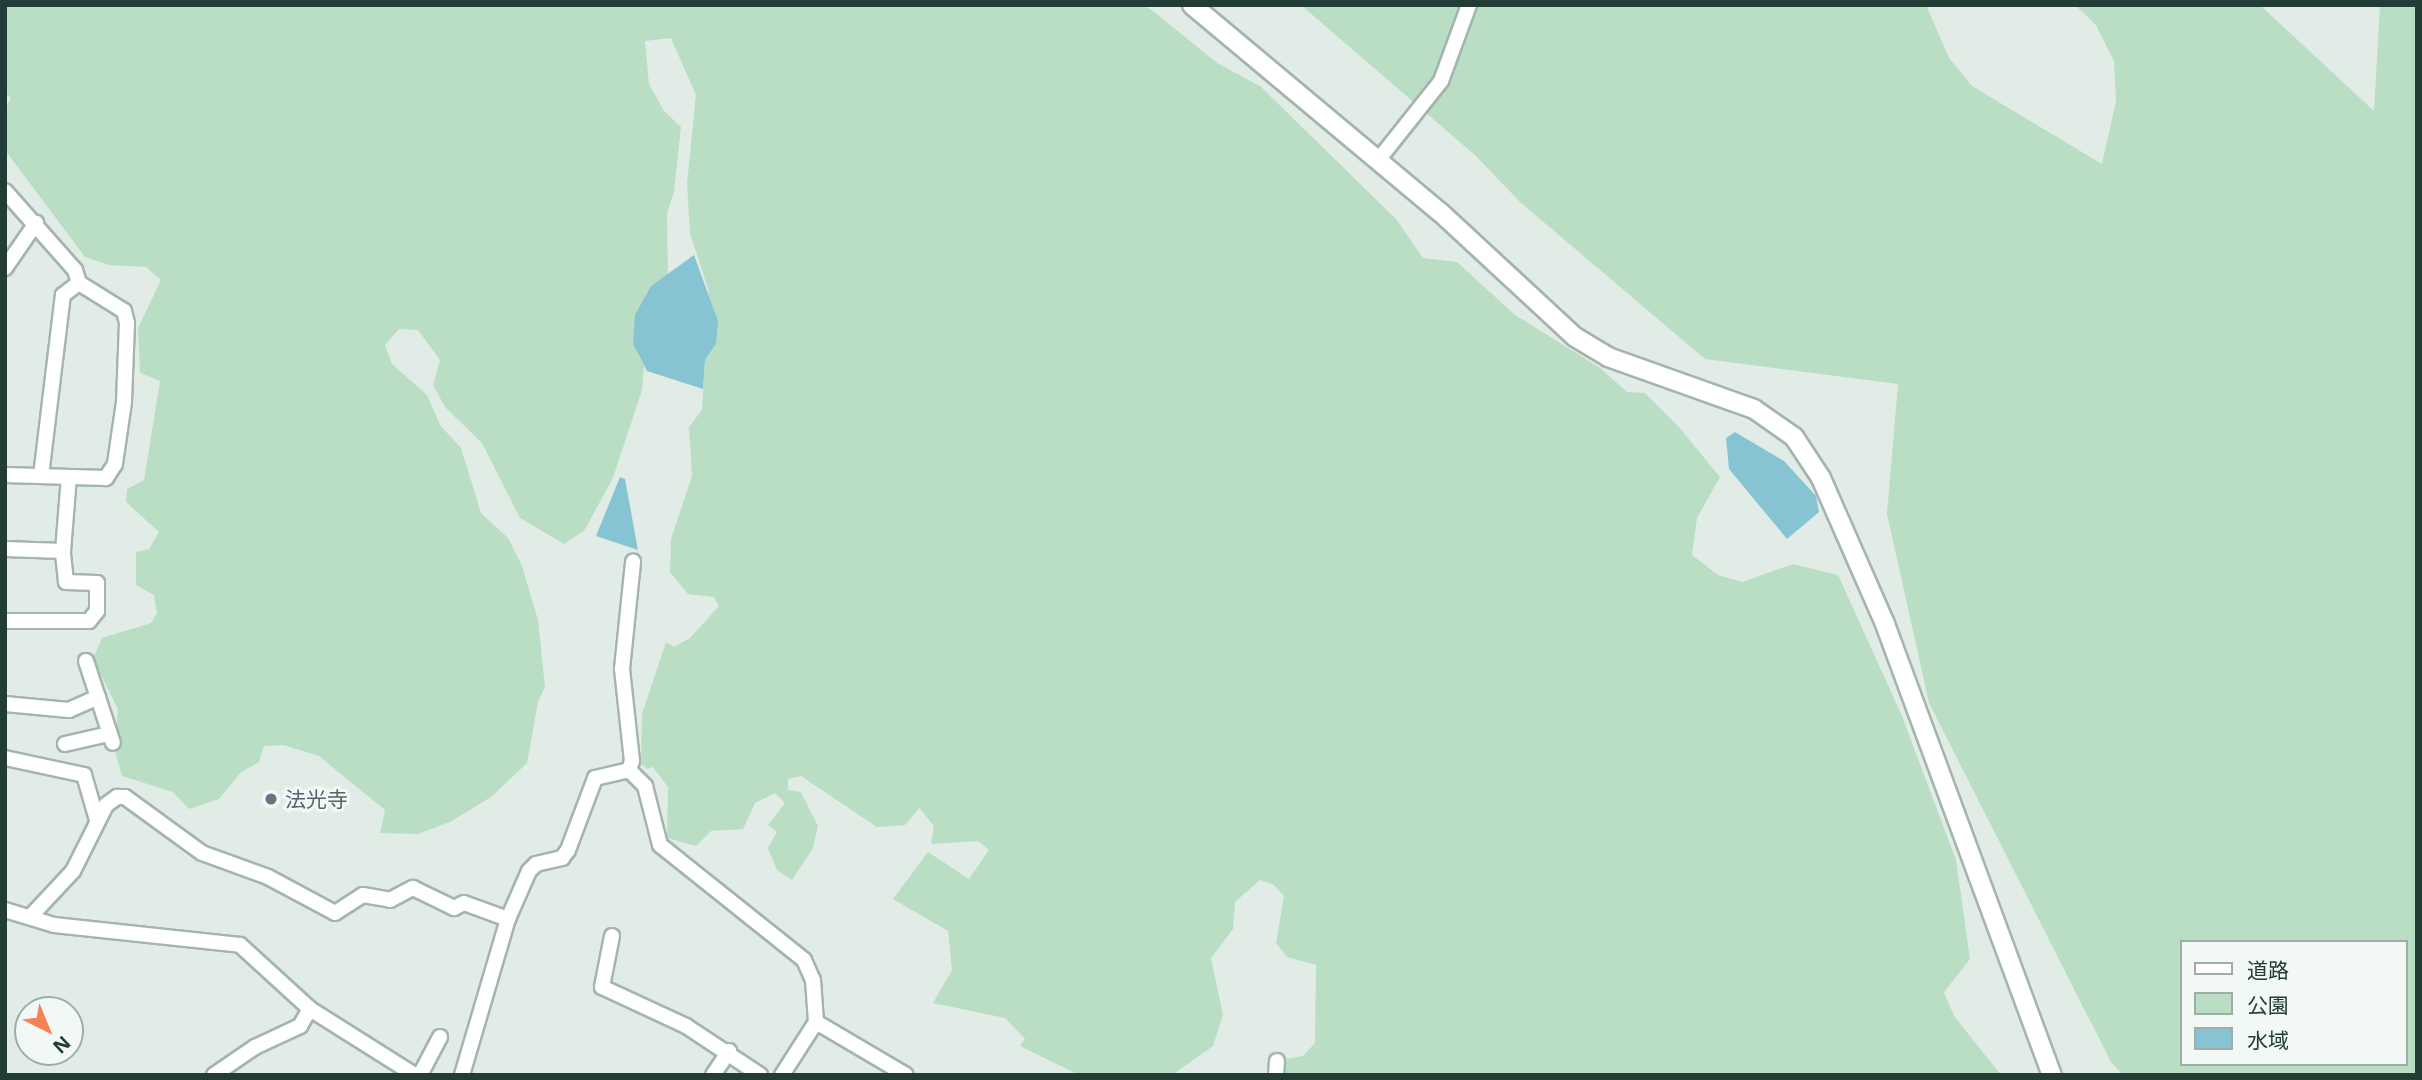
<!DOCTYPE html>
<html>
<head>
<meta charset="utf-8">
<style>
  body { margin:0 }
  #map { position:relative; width:2422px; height:1080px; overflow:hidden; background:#e1ece7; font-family:"Open Sans","Noto Sans JP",sans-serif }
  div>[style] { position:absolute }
  .green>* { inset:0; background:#b9dec4 }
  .water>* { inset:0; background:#87c4d3 }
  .roads { filter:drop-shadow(2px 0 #a4b4ae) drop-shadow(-2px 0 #a4b4ae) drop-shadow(0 2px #a4b4ae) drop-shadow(0 -2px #a4b4ae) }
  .minor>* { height:14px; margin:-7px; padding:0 7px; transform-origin:7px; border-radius:7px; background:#fff }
  .tertiary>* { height:18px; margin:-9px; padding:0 9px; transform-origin:9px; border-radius:9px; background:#fff }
  .dots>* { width:19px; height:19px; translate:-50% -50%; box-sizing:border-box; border:4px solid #f1f8f5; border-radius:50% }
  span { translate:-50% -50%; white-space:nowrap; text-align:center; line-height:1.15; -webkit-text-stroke:6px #f1f8f5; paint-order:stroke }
  .worship-label { font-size:21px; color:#5b616d }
  .left { translate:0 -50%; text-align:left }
  .frame { position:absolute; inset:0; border:7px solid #213d36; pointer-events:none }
  .legend { position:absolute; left:2180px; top:940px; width:228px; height:126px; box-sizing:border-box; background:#f1f8f5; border:2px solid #9eada9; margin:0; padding:9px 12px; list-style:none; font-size:21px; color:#213d36 }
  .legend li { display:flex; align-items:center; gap:14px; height:35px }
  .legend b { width:35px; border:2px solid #9eada9 }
  .north { position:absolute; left:14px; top:996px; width:70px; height:70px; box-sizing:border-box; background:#f1f8f5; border:2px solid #9eada9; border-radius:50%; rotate:137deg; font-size:19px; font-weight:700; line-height:28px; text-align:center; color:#213d36 }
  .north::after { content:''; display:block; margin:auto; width:24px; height:32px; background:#f58255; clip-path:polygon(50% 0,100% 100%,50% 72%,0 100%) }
</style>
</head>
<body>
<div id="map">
  <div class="green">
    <i style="clip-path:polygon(5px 5px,1141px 5px,1152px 10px,1217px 63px,1260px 86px,1396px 219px,1423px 258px,1457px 262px,1515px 315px,1600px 368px,1627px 392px,1645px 393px,1678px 426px,1720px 477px,1697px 518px,1692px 555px,1718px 575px,1742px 582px,1793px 564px,1838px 575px,1902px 716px,1956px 860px,1970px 959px,1944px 992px,1954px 1016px,2001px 1075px,1283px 1075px,1286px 1059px,1303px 1056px,1315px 1043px,1316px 965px,1287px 957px,1276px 943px,1284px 896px,1273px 884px,1260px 880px,1235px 902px,1233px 929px,1211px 958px,1223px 1015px,1213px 1046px,1172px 1075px,1079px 1075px,1020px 1046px,1025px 1039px,1005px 1018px,933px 1003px,952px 970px,948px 931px,893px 899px,928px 852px,969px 879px,989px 850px,978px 841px,931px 844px,934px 826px,919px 808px,905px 825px,877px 827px,801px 776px,788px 779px,788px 790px,801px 792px,818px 826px,813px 848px,792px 880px,777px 870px,768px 848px,777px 832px,768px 825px,785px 803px,775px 793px,755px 803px,743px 829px,711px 831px,696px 846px,667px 838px,668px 787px,653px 767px,647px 769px,641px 764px,642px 714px,666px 642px,674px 647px,690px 638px,719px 606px,714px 597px,688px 594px,670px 572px,671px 539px,692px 476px,689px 427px,702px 410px,705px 360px,716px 344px,708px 289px,690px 233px,687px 183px,696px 95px,671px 38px,645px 41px,649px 84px,664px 111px,681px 127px,674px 192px,667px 213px,668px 274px,651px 286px,633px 344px,644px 366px,642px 390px,613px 478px,584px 531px,564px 544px,520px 518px,482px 443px,445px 407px,433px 385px,440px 360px,418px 330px,399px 329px,385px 345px,392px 364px,427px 395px,440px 425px,461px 448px,481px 513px,508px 538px,522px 566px,538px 620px,545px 687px,538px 702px,527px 763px,491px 797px,450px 822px,418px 834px,380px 833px,385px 810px,319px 756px,283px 745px,264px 746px,259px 762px,240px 773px,219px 799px,189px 809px,173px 792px,122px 776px,115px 751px,118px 709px,93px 659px,102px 638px,151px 623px,157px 613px,154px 595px,136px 585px,136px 552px,149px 549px,159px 532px,126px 502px,127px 489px,144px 480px,160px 381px,140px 373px,138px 328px,161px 280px,146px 267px,109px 265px,85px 257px,5px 150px,5px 109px,11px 98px,5px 93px)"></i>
    <i style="clip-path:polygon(evenodd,1301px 5px,1926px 5px,1949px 58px,1972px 86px,2102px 164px,2116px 101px,2114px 61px,2096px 25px,2075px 5px,2260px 5px,2374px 111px,2380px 5px,2417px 5px,2417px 1075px,2123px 1075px,2111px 1062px,1929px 703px,1887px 514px,1898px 384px,1705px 359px,1520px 202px,1476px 156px,1301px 5px,2182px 942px,2406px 942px,2406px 1064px,2182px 1064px,2182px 942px)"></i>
  </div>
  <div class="water">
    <i style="clip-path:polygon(694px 255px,718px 321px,716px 344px,705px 360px,703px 389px,647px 371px,633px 344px,635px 315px,651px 286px)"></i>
    <i style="clip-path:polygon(1735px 432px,1784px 461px,1816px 496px,1819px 512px,1787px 539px,1729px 469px,1726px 438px)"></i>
    <i style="clip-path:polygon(620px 477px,625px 479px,638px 550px,596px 536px)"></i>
  </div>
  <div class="roads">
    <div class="minor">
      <i style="left:1379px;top:159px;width:100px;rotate:-51.5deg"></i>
      <i style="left:1441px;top:81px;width:81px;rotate:-69.8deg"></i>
      <i style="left:5px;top:191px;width:106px;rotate:48.5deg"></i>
      <i style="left:75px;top:270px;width:14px;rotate:73deg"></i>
      <i style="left:79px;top:283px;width:53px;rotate:31.9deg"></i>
      <i style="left:124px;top:311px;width:12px;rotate:76deg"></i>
      <i style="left:127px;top:323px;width:79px;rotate:92.2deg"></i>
      <i style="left:124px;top:402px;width:63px;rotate:98.3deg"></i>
      <i style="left:115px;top:464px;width:17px;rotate:123deg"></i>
      <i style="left:106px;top:478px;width:101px;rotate:-178.3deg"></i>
      <i style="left:5px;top:268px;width:55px;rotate:-55.4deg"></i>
      <i style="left:41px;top:476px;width:182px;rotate:-83.1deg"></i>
      <i style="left:63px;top:295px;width:20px;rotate:-37deg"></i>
      <i style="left:5px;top:549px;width:58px;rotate:2deg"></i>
      <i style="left:5px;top:621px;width:84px"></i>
      <i style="left:89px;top:621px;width:13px;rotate:-51deg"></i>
      <i style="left:97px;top:611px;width:28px;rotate:-90deg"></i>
      <i style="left:97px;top:583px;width:31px;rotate:-178deg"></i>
      <i style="left:66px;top:582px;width:31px;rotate:-96deg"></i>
      <i style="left:63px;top:551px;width:74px;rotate:-85.4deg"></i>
      <i style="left:86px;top:661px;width:86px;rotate:71.8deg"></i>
      <i style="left:5px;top:704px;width:64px;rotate:5.4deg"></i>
      <i style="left:69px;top:710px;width:32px;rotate:-24deg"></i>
      <i style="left:65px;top:744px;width:45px;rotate:-12.8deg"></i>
      <i style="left:5px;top:758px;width:81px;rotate:12.1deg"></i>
      <i style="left:84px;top:775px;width:47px;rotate:73.9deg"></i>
      <i style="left:629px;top:770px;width:23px;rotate:45deg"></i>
      <i style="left:645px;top:786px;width:61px;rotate:75.7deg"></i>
      <i style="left:660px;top:845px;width:184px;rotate:38.6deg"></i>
      <i style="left:804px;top:960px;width:22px;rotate:66deg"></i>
      <i style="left:813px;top:980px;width:42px;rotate:85.9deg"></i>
      <i style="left:816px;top:1022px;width:104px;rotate:30.5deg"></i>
      <i style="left:5px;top:910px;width:51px;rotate:17deg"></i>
      <i style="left:54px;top:925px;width:187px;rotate:6.1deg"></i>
      <i style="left:240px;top:945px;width:95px;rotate:42.4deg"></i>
      <i style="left:310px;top:1009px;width:124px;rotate:32.2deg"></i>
      <i style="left:30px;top:917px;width:63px;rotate:-46.9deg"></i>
      <i style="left:73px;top:871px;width:74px;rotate:-63.4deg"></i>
      <i style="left:106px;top:805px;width:14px;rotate:-36deg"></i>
      <i style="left:117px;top:797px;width:8px"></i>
      <i style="left:125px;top:797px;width:95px;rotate:36deg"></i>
      <i style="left:202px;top:853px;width:70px;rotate:20deg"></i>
      <i style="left:268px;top:877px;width:76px;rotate:28.2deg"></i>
      <i style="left:335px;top:913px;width:33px;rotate:-33deg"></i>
      <i style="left:363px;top:895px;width:27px;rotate:10deg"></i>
      <i style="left:390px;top:900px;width:26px;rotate:-28deg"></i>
      <i style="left:413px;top:888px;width:46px;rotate:26deg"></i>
      <i style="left:454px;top:908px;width:11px;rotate:-27deg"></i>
      <i style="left:464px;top:903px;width:47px;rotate:20deg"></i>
      <i style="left:612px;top:936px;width:52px;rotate:101.1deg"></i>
      <i style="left:602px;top:987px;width:93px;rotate:24.9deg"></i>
      <i style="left:686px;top:1026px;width:89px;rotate:33.5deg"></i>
      <i style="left:214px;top:1075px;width:50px;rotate:-34.3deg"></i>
      <i style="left:255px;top:1047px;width:50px;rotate:-25deg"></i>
      <i style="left:300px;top:1026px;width:20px;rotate:-60deg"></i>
      <i style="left:420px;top:1075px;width:43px;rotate:-62.2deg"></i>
      <i style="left:462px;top:1075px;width:163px;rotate:-73.6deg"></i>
      <i style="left:508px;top:919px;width:52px;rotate:-66.4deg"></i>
      <i style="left:529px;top:871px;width:10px;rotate:-45deg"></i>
      <i style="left:536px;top:864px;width:27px;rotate:-13deg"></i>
      <i style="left:562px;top:858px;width:10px;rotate:-53deg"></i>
      <i style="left:568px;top:850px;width:77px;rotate:-69.4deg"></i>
      <i style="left:595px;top:778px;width:35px;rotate:-13deg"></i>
      <i style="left:629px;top:770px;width:9px;rotate:-72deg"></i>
      <i style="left:632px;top:761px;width:93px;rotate:-96.2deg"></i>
      <i style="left:622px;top:669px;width:108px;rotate:-84.1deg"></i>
      <i style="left:713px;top:1075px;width:29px;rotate:-56deg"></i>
      <i style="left:782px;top:1075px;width:63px;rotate:-57.3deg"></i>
      <i style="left:1276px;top:1075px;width:14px;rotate:-86deg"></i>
    </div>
    <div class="tertiary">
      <i style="left:1192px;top:5px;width:323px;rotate:39.9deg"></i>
      <i style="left:1440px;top:212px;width:184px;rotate:42.8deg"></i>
      <i style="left:1575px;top:337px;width:39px;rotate:31deg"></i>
      <i style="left:1608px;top:357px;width:155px;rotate:19.6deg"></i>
      <i style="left:1754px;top:409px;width:49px;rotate:35deg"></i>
      <i style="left:1794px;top:437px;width:49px;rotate:56.6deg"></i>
      <i style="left:1821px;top:478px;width:159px;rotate:66.3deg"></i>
      <i style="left:1885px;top:624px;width:481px;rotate:69.7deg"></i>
    </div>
  </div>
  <div class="dots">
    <i style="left:271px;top:799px;background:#6b7280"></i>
  </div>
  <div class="worship-label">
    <span class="left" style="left:285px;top:799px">法光寺</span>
  </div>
  <div class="frame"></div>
  <ul class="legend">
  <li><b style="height:9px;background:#fff"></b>道路</li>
  <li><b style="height:19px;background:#b9dec4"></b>公園</li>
  <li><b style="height:19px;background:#87c4d3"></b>水域</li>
  </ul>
  <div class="north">N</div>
</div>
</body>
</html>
